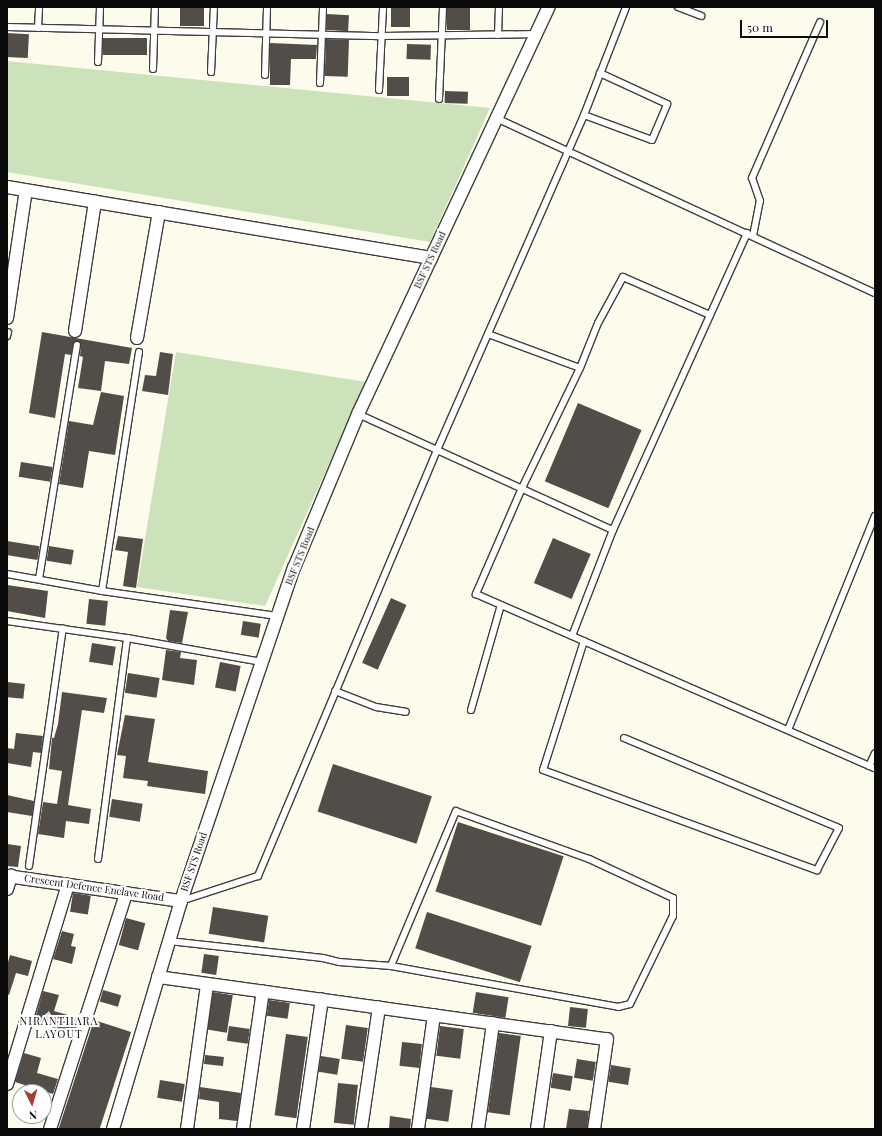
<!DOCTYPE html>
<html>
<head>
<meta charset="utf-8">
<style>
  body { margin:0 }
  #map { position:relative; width:882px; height:1136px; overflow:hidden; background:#fcfbec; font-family:"Playfair Display",serif }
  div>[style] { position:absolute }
  .green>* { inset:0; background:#cbe2ba }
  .building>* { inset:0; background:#524d49; transform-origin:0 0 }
  .roads { filter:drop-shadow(1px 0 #3e3e3e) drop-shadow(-1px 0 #3e3e3e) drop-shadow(0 1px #3e3e3e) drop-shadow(0 -1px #3e3e3e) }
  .lane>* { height:6px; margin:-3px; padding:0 3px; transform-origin:3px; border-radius:3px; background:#fff }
  .street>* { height:12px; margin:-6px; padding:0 6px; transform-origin:6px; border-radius:6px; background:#fff }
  span { translate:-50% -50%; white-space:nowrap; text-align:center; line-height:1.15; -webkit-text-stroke:4px #fff; paint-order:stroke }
  .street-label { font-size:10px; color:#0b0b0b }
  .neighbourhood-label { font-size:11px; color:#0b0b0b; letter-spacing:1px }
  .frame { position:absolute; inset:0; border:8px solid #0b0b0b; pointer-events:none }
  .north { position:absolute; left:12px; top:1084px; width:40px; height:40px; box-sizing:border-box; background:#fff; border:1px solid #9d9d9d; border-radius:50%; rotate:175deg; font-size:11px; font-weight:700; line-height:16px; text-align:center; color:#0b0b0b }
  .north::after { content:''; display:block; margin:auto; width:14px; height:18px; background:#a83d36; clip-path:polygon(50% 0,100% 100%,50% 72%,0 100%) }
  .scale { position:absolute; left:740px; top:20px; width:88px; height:18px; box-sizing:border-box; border:2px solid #0b0b0b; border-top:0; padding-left:5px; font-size:12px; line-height:14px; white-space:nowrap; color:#0b0b0b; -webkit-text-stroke:3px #fff; paint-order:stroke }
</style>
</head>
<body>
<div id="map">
  <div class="green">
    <i style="clip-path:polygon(7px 61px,490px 108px,430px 242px,7px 172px)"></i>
    <i style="clip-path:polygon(176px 352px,366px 382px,265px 606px,137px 587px)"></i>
  </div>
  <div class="building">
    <i style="left:180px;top:7px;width:24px;height:19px"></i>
    <i style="left:391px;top:7px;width:19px;height:20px"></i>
    <i style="left:447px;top:7px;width:23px;height:23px"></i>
    <i style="left:327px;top:14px;width:22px;height:16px;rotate:3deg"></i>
    <i style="left:7px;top:33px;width:22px;height:24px;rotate:3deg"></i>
    <i style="left:103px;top:38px;width:44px;height:17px"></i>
    <i style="left:326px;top:39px;width:23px;height:37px;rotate:2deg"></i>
    <i style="clip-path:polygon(270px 43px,317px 45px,316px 59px,291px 59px,290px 85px,270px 85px)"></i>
    <i style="left:407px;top:44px;width:24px;height:15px;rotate:2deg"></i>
    <i style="left:387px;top:77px;width:22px;height:19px"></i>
    <i style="left:445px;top:91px;width:23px;height:12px;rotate:2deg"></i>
    <i style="clip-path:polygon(42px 332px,132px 348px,129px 364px,105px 361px,101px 391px,78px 388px,83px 357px,80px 356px,81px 343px,75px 341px,71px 355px,65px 354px,55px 418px,29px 413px)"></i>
    <i style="clip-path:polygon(160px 352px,173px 354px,168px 395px,142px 391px,145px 375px,156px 376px)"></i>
    <i style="clip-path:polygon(101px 392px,124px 396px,115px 455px,89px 451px,83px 488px,59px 484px,69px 421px,93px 425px)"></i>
    <i style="left:578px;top:403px;width:69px;height:85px;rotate:23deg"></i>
    <i style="left:21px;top:462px;width:32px;height:15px;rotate:9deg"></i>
    <i style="clip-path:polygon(118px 536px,143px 539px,136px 588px,123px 586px,128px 552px,115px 550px)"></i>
    <i style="left:553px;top:538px;width:41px;height:49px;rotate:23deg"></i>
    <i style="left:7px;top:541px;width:33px;height:14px;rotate:9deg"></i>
    <i style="left:49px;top:546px;width:25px;height:15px;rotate:9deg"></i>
    <i style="clip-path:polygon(7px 585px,48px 591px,45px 618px,7px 611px)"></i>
    <i style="left:391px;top:598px;width:17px;height:71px;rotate:24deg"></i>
    <i style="left:89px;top:599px;width:19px;height:25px;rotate:6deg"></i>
    <i style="clip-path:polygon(170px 610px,188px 612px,182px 643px,168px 641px,166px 638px)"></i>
    <i style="left:243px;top:621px;width:18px;height:14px;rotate:9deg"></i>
    <i style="left:92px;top:643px;width:24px;height:19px;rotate:9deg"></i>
    <i style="clip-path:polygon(166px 650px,181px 652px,180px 658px,197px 660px,194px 685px,162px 680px)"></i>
    <i style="left:220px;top:662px;width:21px;height:26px;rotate:11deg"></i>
    <i style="left:128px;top:673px;width:32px;height:20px;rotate:9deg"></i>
    <i style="left:7px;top:682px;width:18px;height:15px;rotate:6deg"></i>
    <i style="clip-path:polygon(62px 692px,107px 698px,104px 713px,82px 710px,68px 805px,91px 809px,89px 824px,66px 821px,64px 838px,38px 834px,43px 802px,57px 804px,62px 771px,49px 769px,52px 738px,54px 738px,58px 724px)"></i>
    <i style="clip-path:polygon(125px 715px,155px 719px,148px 762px,208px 771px,205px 794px,147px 786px,148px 781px,123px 778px,126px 756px,117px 755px)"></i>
    <i style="clip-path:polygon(16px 733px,43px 736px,41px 753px,33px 752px,31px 767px,7px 763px,7px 748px,14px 749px)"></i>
    <i style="left:333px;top:764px;width:104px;height:50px;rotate:18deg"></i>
    <i style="clip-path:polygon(7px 795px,34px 801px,32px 816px,7px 812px)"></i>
    <i style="left:112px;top:799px;width:31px;height:18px;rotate:9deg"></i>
    <i style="left:458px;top:822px;width:111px;height:73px;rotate:18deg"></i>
    <i style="clip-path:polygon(7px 844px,21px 846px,18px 867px,7px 866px)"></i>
    <i style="left:73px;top:893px;width:18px;height:19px;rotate:9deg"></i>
    <i style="left:213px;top:907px;width:56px;height:27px;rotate:9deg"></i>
    <i style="left:427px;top:912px;width:110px;height:38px;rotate:18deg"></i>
    <i style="left:126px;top:918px;width:20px;height:28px;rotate:15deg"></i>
    <i style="clip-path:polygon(62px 931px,74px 934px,71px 946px,76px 947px,72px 964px,53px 959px)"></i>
    <i style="left:204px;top:954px;width:15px;height:19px;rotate:8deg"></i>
    <i style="clip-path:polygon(10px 955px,32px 961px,28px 976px,16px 973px,9px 995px,7px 994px,7px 966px)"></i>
    <i style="left:103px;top:990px;width:19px;height:12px;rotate:16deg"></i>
    <i style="clip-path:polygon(43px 991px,59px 995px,54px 1011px,78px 1018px,73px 1033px,34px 1022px)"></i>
    <i style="left:213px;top:992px;width:20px;height:38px;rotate:9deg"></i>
    <i style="left:476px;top:992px;width:33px;height:21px;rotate:9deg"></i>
    <i style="left:269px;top:1000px;width:21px;height:16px;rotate:8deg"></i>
    <i style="left:570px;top:1007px;width:18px;height:19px;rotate:6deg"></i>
    <i style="left:94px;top:1020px;width:39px;height:115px;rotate:18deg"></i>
    <i style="left:346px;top:1025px;width:22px;height:34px;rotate:8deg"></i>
    <i style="left:229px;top:1026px;width:21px;height:15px;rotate:8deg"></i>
    <i style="left:440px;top:1026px;width:24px;height:30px;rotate:7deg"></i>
    <i style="left:499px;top:1033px;width:22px;height:80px;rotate:8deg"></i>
    <i style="left:286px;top:1034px;width:22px;height:82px;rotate:8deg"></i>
    <i style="left:402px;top:1042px;width:20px;height:24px;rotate:6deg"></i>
    <i style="clip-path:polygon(24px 1053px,41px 1058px,37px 1073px,58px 1079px,53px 1094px,15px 1082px)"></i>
    <i style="left:205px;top:1055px;width:19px;height:9px;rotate:6deg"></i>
    <i style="left:321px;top:1056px;width:19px;height:16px;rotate:9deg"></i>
    <i style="left:577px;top:1059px;width:19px;height:19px;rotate:9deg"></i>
    <i style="left:611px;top:1065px;width:20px;height:17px;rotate:9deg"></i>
    <i style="left:553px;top:1073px;width:20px;height:15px;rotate:9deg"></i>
    <i style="left:160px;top:1080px;width:25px;height:18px;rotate:9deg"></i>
    <i style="left:338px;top:1083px;width:20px;height:40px;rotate:6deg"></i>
    <i style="clip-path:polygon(200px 1087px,241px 1093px,237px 1121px,219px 1119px,219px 1102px,199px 1099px)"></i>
    <i style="left:431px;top:1087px;width:22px;height:32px;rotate:8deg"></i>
    <i style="clip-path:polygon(569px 1109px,589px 1111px,587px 1129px,566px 1129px)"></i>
    <i style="clip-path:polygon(390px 1116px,411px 1119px,410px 1129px,389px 1129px)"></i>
  </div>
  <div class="roads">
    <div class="lane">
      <i style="left:678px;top:7px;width:25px;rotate:21deg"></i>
      <i style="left:7px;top:27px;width:375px;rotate:1.4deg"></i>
      <i style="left:382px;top:36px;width:154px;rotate:-0.7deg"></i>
      <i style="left:38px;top:28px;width:21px;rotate:-87deg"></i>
      <i style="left:498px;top:35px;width:28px;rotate:-88deg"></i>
      <i style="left:98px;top:62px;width:55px;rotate:-87.9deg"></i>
      <i style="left:153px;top:69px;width:62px;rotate:-88.2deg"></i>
      <i style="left:211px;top:72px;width:65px;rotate:-87.4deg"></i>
      <i style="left:265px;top:75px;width:68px;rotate:-88.3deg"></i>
      <i style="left:320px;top:83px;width:76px;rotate:-87.7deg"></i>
      <i style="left:379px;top:90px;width:83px;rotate:-87.2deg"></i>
      <i style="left:439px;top:99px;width:92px;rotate:-87.5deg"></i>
      <i style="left:584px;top:115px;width:72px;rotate:20.2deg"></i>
      <i style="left:652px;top:140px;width:39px;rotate:-67deg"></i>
      <i style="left:667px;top:104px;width:74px;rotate:-155.2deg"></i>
      <i style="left:496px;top:118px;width:417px;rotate:24.8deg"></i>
      <i style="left:753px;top:236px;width:36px;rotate:-79deg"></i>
      <i style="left:760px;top:201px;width:24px;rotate:-109deg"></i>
      <i style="left:752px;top:178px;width:170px;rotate:-66.4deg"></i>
      <i style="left:710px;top:315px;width:95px;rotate:-156.4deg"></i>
      <i style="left:623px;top:277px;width:52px;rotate:118.5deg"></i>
      <i style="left:598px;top:323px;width:48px;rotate:111.8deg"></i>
      <i style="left:580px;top:368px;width:133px;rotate:115.8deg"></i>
      <i style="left:522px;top:488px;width:116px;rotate:113.5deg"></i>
      <i style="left:476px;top:594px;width:435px;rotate:23.6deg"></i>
      <i style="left:488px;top:334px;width:98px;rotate:20.3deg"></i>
      <i style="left:7px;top:336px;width:4px;rotate:-76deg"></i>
      <i style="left:358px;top:414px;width:280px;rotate:24.5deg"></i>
      <i style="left:7px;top:574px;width:97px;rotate:10.1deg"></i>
      <i style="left:102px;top:591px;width:177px;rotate:8.1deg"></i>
      <i style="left:39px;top:579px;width:237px;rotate:-80.8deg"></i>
      <i style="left:102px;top:591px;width:242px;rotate:-81.2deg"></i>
      <i style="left:7px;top:621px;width:121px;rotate:8.1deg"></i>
      <i style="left:127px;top:638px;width:137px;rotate:10.1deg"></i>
      <i style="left:572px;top:636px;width:114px;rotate:-68.9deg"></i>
      <i style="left:613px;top:530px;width:326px;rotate:-65.7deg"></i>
      <i style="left:584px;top:641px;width:135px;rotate:107.6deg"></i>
      <i style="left:543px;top:770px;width:292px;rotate:20.1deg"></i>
      <i style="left:817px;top:870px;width:47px;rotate:-62.4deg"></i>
      <i style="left:839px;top:828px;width:233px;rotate:-157.3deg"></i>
      <i style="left:335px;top:691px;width:44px;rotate:21.3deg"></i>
      <i style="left:376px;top:707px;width:30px;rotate:9deg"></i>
      <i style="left:471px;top:710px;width:109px;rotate:-74.1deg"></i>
      <i style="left:788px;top:730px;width:231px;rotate:-67.9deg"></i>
      <i style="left:869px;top:766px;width:14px;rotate:-65deg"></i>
      <i style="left:98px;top:859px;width:223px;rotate:-82.5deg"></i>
      <i style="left:29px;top:866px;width:240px;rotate:-81.9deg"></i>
      <i style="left:181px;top:901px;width:81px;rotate:-18deg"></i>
      <i style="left:258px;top:876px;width:462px;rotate:-67.2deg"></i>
      <i style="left:437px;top:450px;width:366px;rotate:-66.3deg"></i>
      <i style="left:584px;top:115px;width:116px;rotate:-68.7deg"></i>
      <i style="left:169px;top:941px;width:155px;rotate:6.3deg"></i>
      <i style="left:323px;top:958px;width:16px;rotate:14deg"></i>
      <i style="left:339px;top:962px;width:52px;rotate:4.4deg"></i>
      <i style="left:391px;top:966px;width:231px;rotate:10.2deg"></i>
      <i style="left:618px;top:1007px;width:12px;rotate:-14deg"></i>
      <i style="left:630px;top:1004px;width:98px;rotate:-64deg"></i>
      <i style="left:673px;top:916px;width:18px;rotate:-90deg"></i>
      <i style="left:673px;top:898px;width:93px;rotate:-155.1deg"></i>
      <i style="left:589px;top:859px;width:141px;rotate:-160.2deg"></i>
      <i style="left:456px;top:811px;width:168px;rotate:112.8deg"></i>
    </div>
    <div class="street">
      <i style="left:7px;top:187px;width:430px;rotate:9.5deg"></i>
      <i style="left:7px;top:318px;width:129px;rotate:-81.6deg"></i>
      <i style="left:75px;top:331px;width:131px;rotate:-81.2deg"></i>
      <i style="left:137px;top:338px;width:128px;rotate:-80.1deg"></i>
      <i style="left:7px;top:876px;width:176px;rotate:8.2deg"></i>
      <i style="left:7px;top:889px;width:14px;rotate:-73deg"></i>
      <i style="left:158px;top:977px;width:453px;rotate:7.9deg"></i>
      <i style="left:607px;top:1039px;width:91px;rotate:98.2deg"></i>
      <i style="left:7px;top:1084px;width:208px;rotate:-73deg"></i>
      <i style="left:50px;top:1129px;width:248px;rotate:-72.1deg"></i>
      <i style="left:113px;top:1129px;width:238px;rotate:-73.4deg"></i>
      <i style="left:181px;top:901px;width:352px;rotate:-71.3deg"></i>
      <i style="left:294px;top:568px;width:167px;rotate:-67.4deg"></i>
      <i style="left:358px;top:414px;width:450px;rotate:-64.9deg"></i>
      <i style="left:187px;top:1129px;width:146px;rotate:-82.1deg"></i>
      <i style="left:243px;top:1129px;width:139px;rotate:-81.8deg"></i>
      <i style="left:303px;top:1129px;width:131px;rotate:-81.7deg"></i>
      <i style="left:361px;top:1129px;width:123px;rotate:-81.6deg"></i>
      <i style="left:418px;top:1129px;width:115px;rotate:-82deg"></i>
      <i style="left:478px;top:1129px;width:107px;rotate:-81.9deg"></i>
      <i style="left:537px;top:1129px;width:99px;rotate:-81.9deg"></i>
    </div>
  </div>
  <div class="street-label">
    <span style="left:430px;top:260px;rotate:-65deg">BSF STS Road</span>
    <span style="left:300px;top:556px;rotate:-68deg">BSF STS Road</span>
    <span style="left:194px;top:862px;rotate:-71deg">BSF STS Road</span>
    <span style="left:94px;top:888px;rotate:8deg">Crescent Defence Enclave Road</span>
  </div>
  <div class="neighbourhood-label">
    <span style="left:59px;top:1028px">NIRANTHARA<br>LAYOUT</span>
  </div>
  <div class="frame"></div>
  <div class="north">N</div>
  <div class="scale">50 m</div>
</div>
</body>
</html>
